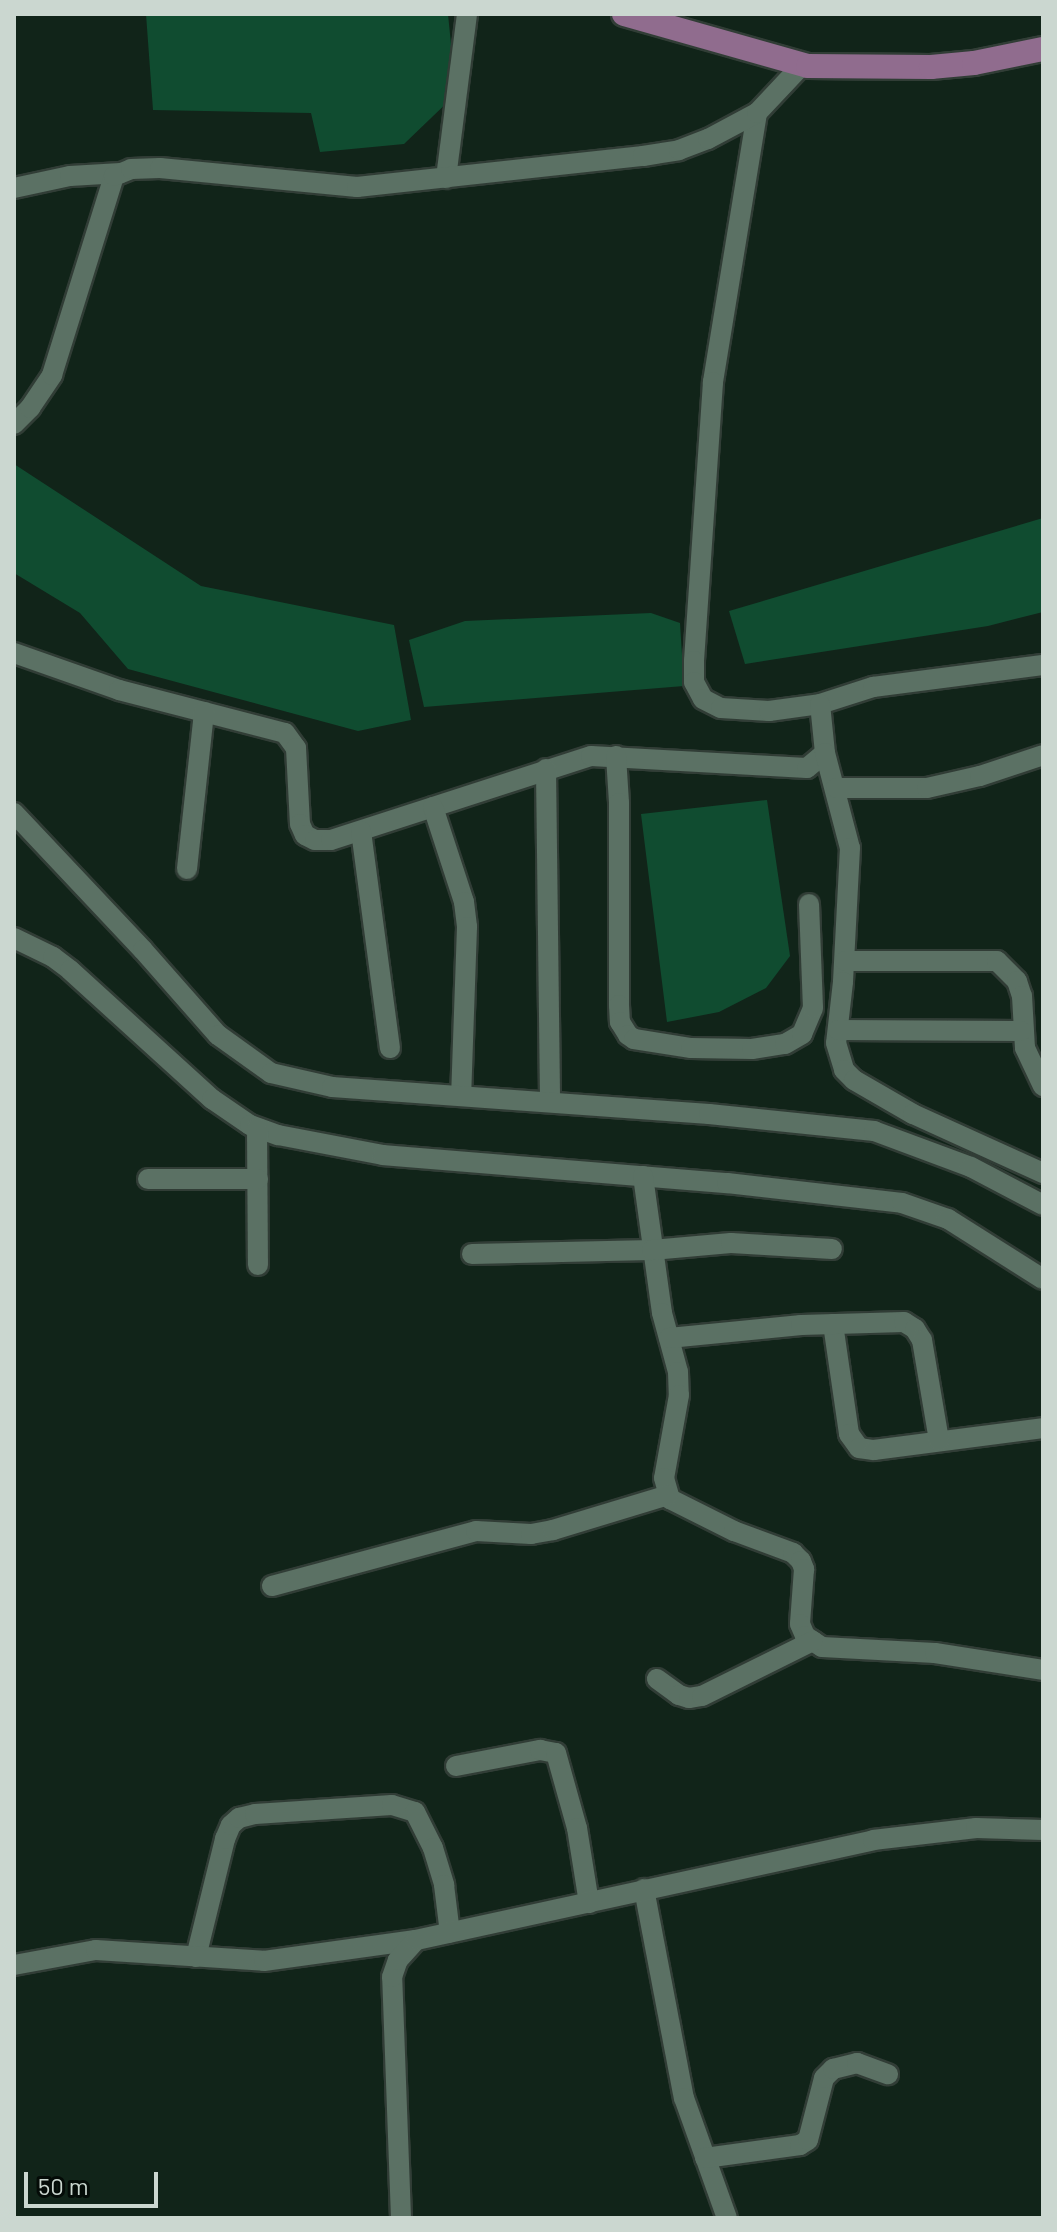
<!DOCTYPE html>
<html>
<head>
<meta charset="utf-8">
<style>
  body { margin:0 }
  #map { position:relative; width:1057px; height:2232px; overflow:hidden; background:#112419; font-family:Barlow,sans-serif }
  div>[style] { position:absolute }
  .water>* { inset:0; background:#104c30 }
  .roads { filter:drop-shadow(2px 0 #313d36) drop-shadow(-2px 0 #313d36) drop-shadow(0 2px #313d36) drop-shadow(0 -2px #313d36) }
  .minor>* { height:20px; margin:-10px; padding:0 10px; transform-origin:10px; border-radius:10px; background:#5b7164 }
  .major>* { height:24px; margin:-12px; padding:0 12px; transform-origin:12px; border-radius:12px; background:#906c8e }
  span { translate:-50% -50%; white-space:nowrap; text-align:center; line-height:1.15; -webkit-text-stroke:7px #040b07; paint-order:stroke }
  .frame { position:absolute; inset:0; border:16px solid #cbd7d0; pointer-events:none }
  .scale { position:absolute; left:24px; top:2172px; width:134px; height:36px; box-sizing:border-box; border:4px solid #cbd7d0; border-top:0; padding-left:10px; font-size:24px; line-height:28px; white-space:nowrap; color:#cbd7d0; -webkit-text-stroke:6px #040b07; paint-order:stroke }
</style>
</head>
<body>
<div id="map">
  <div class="water">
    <i style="clip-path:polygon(146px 14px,448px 14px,456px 94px,404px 144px,320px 152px,311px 113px,153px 110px)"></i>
    <i style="clip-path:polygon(14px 464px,201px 586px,394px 625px,411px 720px,358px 731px,128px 669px,80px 613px,14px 573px)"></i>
    <i style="clip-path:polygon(1043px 518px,1043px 612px,988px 626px,745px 664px,729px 611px)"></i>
    <i style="clip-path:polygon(651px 613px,680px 623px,684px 686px,424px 707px,409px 640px,465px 621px)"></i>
    <i style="clip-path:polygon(767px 800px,790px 956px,766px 988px,719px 1012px,667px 1022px,641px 814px)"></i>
  </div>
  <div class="roads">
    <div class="minor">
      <i style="left:757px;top:113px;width:273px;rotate:99.3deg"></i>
      <i style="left:713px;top:382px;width:280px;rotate:93.9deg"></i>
      <i style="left:694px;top:661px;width:21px;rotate:90deg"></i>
      <i style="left:694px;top:682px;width:19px;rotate:62deg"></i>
      <i style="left:703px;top:699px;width:20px;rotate:27deg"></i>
      <i style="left:721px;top:708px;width:48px;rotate:3.6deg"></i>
      <i style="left:769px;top:711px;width:51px;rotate:-7.8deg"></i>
      <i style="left:820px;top:704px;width:56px;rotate:-17.8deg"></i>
      <i style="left:873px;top:687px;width:171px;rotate:-7.4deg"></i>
      <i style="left:446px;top:178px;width:165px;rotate:-82.7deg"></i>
      <i style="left:14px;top:188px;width:57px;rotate:-12.1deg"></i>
      <i style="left:70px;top:176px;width:51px;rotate:-3.4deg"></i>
      <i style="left:14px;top:424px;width:23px;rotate:-45deg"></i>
      <i style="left:30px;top:408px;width:40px;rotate:-56deg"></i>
      <i style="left:52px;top:375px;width:208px;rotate:-72.7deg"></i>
      <i style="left:114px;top:176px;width:18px;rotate:-22deg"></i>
      <i style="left:131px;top:169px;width:29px;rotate:-2deg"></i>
      <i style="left:160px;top:168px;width:198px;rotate:5.5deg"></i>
      <i style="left:357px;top:187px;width:288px;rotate:-6.2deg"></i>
      <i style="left:643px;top:156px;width:36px;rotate:-9deg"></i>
      <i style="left:679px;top:150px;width:31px;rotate:-21deg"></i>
      <i style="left:708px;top:139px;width:55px;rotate:-28deg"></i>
      <i style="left:757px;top:113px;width:66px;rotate:-46.8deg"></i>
      <i style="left:14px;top:653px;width:111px;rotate:19.4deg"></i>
      <i style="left:119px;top:690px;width:171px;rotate:14.5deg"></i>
      <i style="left:285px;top:733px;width:19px;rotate:54deg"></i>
      <i style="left:296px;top:748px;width:76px;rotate:87deg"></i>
      <i style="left:300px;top:824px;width:12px;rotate:66deg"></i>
      <i style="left:305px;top:835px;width:11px;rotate:27deg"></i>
      <i style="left:315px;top:840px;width:16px"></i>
      <i style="left:331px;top:840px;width:273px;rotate:-17.9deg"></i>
      <i style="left:591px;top:756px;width:216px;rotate:3.2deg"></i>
      <i style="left:807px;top:768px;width:23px;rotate:-40deg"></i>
      <i style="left:825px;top:753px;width:49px;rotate:-95.8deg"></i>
      <i style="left:825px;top:753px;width:98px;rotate:75.3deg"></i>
      <i style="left:850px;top:848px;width:134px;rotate:93deg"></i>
      <i style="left:843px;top:982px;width:61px;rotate:96.5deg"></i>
      <i style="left:836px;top:1043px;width:28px;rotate:73deg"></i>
      <i style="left:844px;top:1070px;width:14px;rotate:45deg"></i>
      <i style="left:854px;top:1080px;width:68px;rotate:30deg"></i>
      <i style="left:913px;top:1114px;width:143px;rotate:24.4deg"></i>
      <i style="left:616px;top:756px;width:47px;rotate:86.3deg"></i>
      <i style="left:619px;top:803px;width:202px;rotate:90deg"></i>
      <i style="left:619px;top:1005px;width:17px;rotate:87deg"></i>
      <i style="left:620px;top:1022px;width:15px;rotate:58deg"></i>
      <i style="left:628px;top:1035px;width:7px;rotate:34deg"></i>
      <i style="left:634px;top:1039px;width:58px;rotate:9deg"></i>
      <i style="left:691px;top:1048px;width:61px;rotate:0.9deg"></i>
      <i style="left:752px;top:1049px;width:33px;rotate:-9deg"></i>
      <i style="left:785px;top:1044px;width:20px;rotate:-30deg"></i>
      <i style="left:802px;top:1034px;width:28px;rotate:-67deg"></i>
      <i style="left:813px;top:1008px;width:104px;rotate:-92.2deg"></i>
      <i style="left:546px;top:769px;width:333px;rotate:89.3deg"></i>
      <i style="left:836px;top:788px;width:91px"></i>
      <i style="left:927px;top:788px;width:54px;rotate:-12.8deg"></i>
      <i style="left:980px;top:776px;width:66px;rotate:-18.4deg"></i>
      <i style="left:433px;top:807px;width:100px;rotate:71.9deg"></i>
      <i style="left:464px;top:902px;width:25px;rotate:83deg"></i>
      <i style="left:467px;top:927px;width:168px;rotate:92deg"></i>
      <i style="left:14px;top:813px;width:188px;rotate:46.7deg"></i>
      <i style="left:143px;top:950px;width:113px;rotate:48.6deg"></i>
      <i style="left:218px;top:1035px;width:65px;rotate:35.6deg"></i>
      <i style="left:271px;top:1073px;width:63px;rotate:12.9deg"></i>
      <i style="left:332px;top:1087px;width:378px;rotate:4.1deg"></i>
      <i style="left:709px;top:1114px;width:166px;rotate:5.9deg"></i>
      <i style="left:874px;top:1131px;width:103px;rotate:20.4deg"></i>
      <i style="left:971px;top:1167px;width:81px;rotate:27.8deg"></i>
      <i style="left:361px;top:831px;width:219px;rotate:82.4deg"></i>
      <i style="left:187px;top:869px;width:158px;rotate:-83.8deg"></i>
      <i style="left:14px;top:938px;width:43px;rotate:26deg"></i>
      <i style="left:53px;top:957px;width:21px;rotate:37deg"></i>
      <i style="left:70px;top:970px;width:192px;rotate:42.3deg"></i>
      <i style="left:212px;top:1099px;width:46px;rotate:34.4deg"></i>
      <i style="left:250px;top:1125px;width:30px;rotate:20deg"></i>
      <i style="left:278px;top:1135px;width:107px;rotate:10.8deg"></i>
      <i style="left:383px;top:1155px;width:345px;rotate:4.7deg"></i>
      <i style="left:727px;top:1183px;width:176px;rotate:6.5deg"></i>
      <i style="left:902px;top:1203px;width:49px;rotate:19.2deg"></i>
      <i style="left:948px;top:1219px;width:112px;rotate:32.3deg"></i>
      <i style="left:845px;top:961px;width:152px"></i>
      <i style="left:997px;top:961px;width:28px;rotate:45deg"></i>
      <i style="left:1017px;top:981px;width:16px;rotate:72deg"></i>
      <i style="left:1022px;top:996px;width:52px;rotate:86.7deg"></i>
      <i style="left:1025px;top:1048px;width:42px;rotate:64.7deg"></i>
      <i style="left:838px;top:1030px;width:183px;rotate:0.3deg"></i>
      <i style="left:257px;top:1128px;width:137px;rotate:89.6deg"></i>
      <i style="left:643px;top:1176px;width:138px;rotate:82.1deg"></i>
      <i style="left:662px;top:1313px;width:61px;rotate:74.8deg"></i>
      <i style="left:678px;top:1372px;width:23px;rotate:88deg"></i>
      <i style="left:679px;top:1395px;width:84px;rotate:100.2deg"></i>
      <i style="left:664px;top:1478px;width:22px;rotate:74deg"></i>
      <i style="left:670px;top:1499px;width:72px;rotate:26.6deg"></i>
      <i style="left:734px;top:1531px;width:63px;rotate:20.4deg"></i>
      <i style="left:793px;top:1553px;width:11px;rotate:45deg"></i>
      <i style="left:801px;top:1561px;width:9px;rotate:69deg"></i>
      <i style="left:804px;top:1569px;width:55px;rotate:94.2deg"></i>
      <i style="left:800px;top:1624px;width:13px;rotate:67deg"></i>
      <i style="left:805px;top:1636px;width:20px;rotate:33deg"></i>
      <i style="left:822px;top:1647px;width:113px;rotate:3deg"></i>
      <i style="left:935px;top:1653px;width:109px;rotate:8.9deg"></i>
      <i style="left:148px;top:1179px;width:110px"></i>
      <i style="left:472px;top:1254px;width:180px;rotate:-1.3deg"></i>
      <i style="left:652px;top:1250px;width:79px;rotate:-5.1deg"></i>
      <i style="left:731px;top:1243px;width:101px;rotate:3.4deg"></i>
      <i style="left:833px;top:1324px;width:111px;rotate:81.7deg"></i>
      <i style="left:849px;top:1434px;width:17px;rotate:54deg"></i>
      <i style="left:859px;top:1448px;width:15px;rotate:8deg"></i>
      <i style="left:874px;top:1450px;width:170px;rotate:-7.4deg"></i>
      <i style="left:669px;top:1338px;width:133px;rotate:-5.6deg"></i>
      <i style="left:801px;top:1325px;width:103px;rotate:-1.7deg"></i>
      <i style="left:904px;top:1322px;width:13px;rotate:32deg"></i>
      <i style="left:915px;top:1329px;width:13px;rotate:58deg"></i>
      <i style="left:922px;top:1340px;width:102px;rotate:80.4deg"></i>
      <i style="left:272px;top:1586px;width:211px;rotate:-15.1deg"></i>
      <i style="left:476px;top:1531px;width:55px;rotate:3.1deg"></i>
      <i style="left:531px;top:1534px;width:22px;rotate:-10deg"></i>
      <i style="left:553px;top:1530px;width:120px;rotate:-16.9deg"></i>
      <i style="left:657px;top:1679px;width:27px;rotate:36deg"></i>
      <i style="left:679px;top:1695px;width:10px;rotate:17deg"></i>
      <i style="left:689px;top:1698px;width:13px;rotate:-9deg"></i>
      <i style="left:702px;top:1696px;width:124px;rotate:-26.4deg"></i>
      <i style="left:456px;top:1766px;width:86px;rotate:-10.8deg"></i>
      <i style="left:540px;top:1750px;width:16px;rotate:11deg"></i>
      <i style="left:556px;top:1753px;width:78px;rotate:74.4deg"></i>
      <i style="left:577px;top:1828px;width:76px;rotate:80.9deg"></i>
      <i style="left:644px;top:1889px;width:213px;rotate:79.2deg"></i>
      <i style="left:684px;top:2098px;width:127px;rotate:70.3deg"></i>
      <i style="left:196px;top:1957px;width:122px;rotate:-76.2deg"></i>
      <i style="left:225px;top:1839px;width:15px;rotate:-67deg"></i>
      <i style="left:231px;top:1825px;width:11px;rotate:-41deg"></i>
      <i style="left:239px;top:1818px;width:16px;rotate:-14deg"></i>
      <i style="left:255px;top:1814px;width:137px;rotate:-3.8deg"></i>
      <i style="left:392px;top:1805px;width:24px;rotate:17deg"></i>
      <i style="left:415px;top:1812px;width:40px;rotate:63.4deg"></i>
      <i style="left:433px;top:1848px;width:39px;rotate:73deg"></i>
      <i style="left:444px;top:1885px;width:48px;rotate:82.9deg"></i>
      <i style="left:14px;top:1965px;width:83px;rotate:-10.4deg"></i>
      <i style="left:96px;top:1950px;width:168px;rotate:3.7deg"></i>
      <i style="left:264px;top:1961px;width:153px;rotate:-7.9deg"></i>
      <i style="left:705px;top:2158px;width:96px;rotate:-7.8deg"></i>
      <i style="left:800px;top:2145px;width:9px;rotate:-32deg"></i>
      <i style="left:808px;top:2140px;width:64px;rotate:-75.5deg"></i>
      <i style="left:824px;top:2078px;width:13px;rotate:-45deg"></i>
      <i style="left:833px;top:2069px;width:25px;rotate:-14deg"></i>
      <i style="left:857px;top:2063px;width:33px;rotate:20deg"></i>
      <i style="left:401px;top:2218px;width:241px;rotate:-92.1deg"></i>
      <i style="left:392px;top:1977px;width:18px;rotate:-71deg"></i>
      <i style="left:398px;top:1960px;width:27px;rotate:-48deg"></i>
      <i style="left:416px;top:1940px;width:468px;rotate:-12.3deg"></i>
      <i style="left:873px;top:1840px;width:104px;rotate:-6.6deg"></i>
      <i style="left:976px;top:1828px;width:67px;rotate:1.7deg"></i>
    </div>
    <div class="major">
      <i style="left:624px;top:14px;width:191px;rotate:15.8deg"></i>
      <i style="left:808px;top:66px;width:123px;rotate:0.5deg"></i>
      <i style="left:931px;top:67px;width:43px;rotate:-5.3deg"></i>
      <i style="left:974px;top:63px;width:70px;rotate:-11.5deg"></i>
    </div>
  </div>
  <div class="frame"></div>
  <div class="scale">50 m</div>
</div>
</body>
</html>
